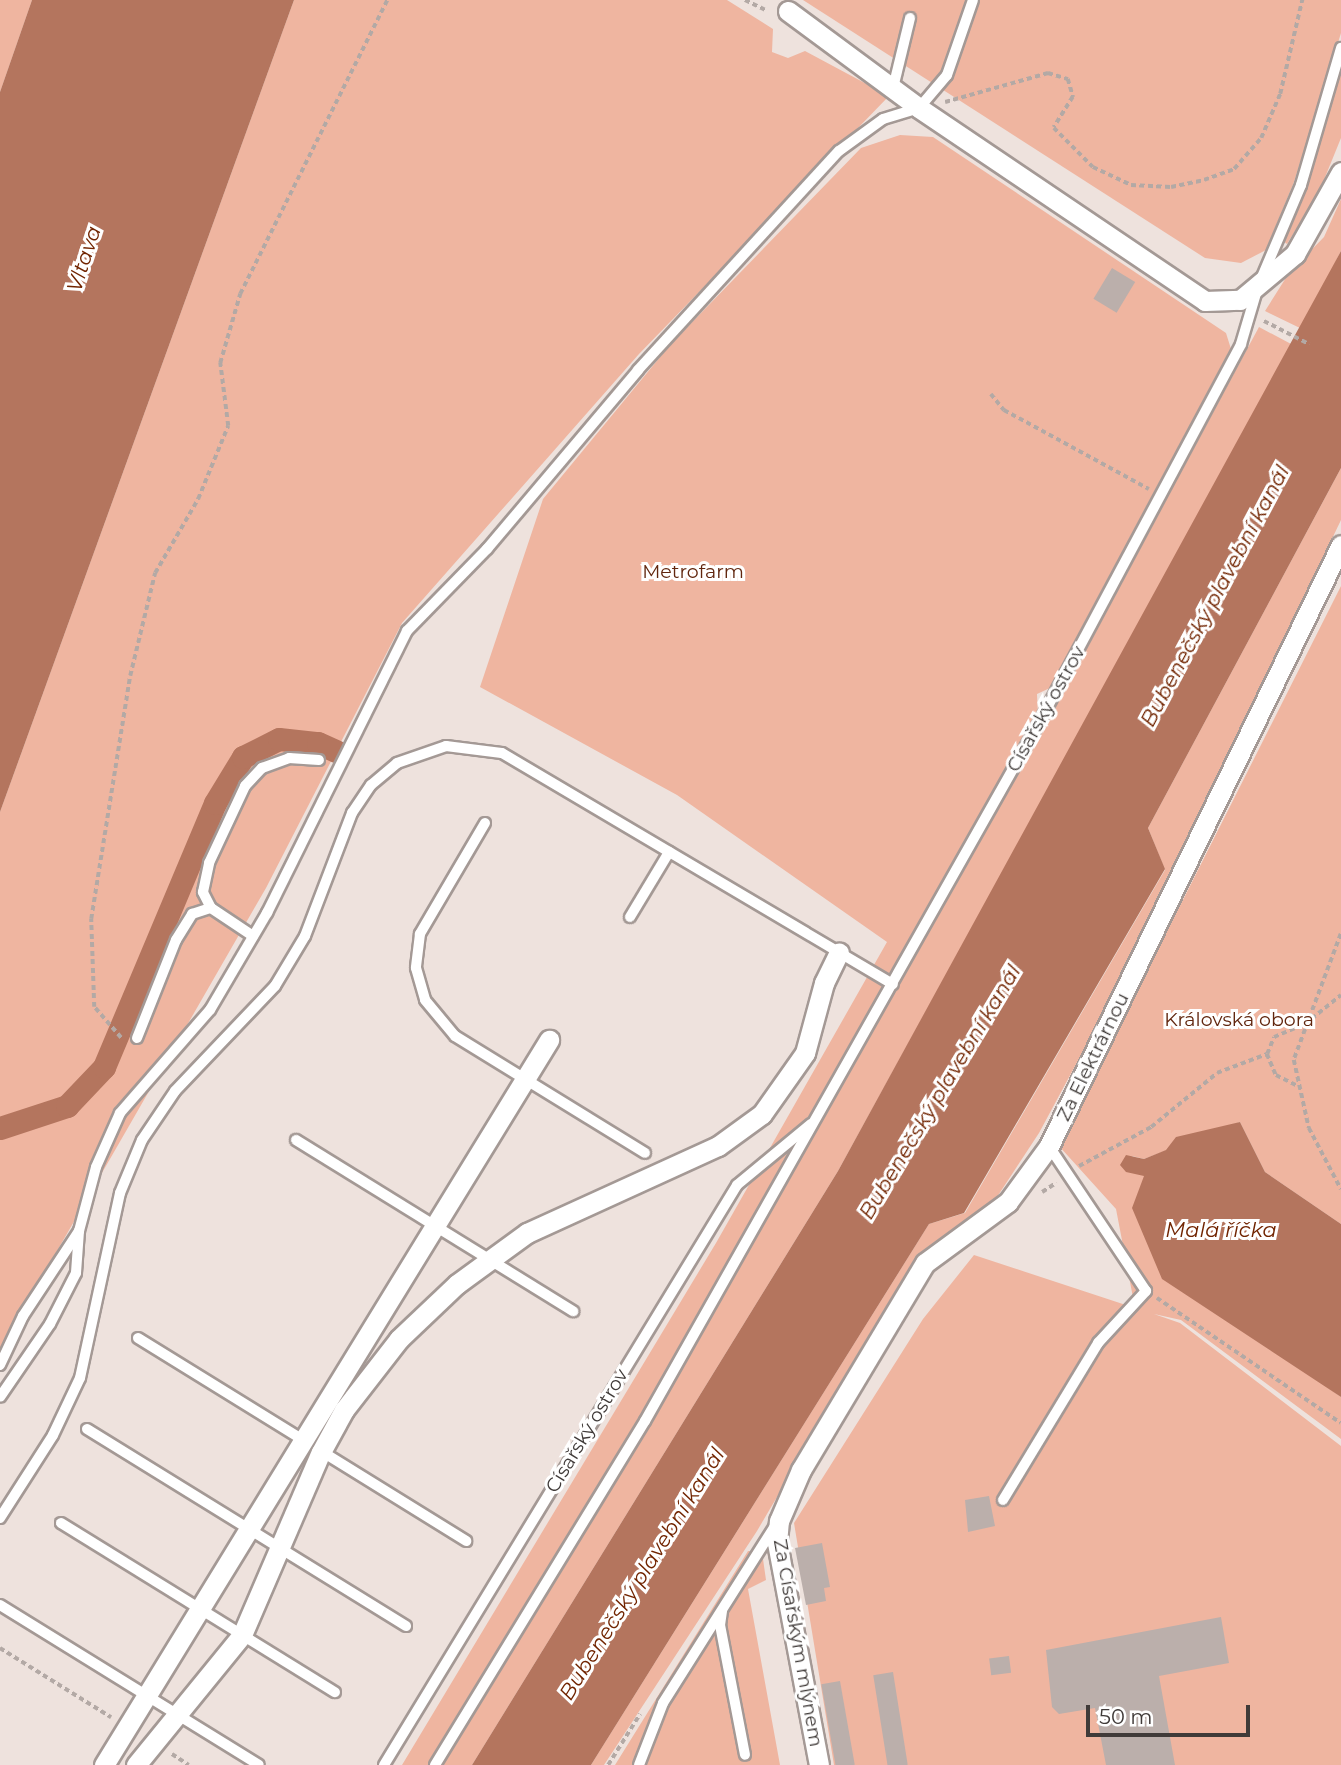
<!DOCTYPE html>
<html>
<head>
<meta charset="utf-8">
<style>
  body { margin:0 }
  #map { position:relative; width:1341px; height:1765px; overflow:hidden; background:#eee2dd; font-family:Montserrat,sans-serif }
  div>[style] { position:absolute }
  .green>* { inset:0; background:#efb5a0 }
  .water>* { inset:0; background:#b4755e }
  .canal>* { height:23px; margin:-11.5px; padding:0 11.5px; transform-origin:11.5px; border-radius:11.5px; background:#b4755e }
  .building>* { inset:0; background:#bbafab; transform-origin:0 0 }
  .path>* { height:3.5px; margin-top:-1.75px; transform-origin:0; background:repeating-linear-gradient(90deg,#b3a9a5 0 5px,transparent 0 8.5px) }
  .roads { filter:drop-shadow(2px 0 #a49995) drop-shadow(-2px 0 #a49995) drop-shadow(0 2px #a49995) drop-shadow(0 -2px #a49995) }
  .lane>* { height:10px; margin:-5px; padding:0 5px; transform-origin:5px; border-radius:5px; background:#fff }
  .street>* { height:19px; margin:-9.5px; padding:0 9.5px; transform-origin:9.5px; border-radius:9.5px; background:#fff }
  span { translate:-50% -50%; white-space:nowrap; text-align:center; line-height:1.15; -webkit-text-stroke:6px #fff; paint-order:stroke }
  .park-label { font-size:19px; color:#61260e }
  .street-label { font-size:19px; color:#403b39 }
  .water-label { font-size:21px; color:#712400; font-style:italic }
  .scale { position:absolute; left:1086px; top:1705px; width:164px; height:32px; box-sizing:border-box; border:4px solid #403b39; border-top:0; padding-left:9px; font-size:21px; line-height:24px; white-space:nowrap; color:#403b39; -webkit-text-stroke:5px #fff; paint-order:stroke }
</style>
</head>
<body>
<div id="map">
  <div class="green">
    <i style="clip-path:polygon(0 0,32px 0,0 92px)"></i>
    <i style="clip-path:polygon(294px 0,727px 0,773px 29px,772px 52px,788px 58px,805px 51px,889px 96px,639px 354px,402px 623px,266px 888px,0 1350px,0 812px)"></i>
    <i style="clip-path:polygon(803px 0,1341px 0,1341px 33px,1294px 182px,1266px 250px,1241px 263px,1205px 258px)"></i>
    <i style="clip-path:polygon(1341px 62px,1341px 138px,1319px 192px,1287px 244px,1282px 240px)"></i>
    <i style="clip-path:polygon(900px 135px,933px 137px,1226px 333px,1231px 349px,1050px 688px,1037px 694px,1038px 716px,1167px 497px,1259px 327px,1293px 345px,838px 1171px,472px 1765px,402px 1765px,716px 1243px,887px 942px,677px 795px,480px 687px,543px 499px,670px 345px,861px 148px)"></i>
    <i style="clip-path:polygon(1341px 199px,1341px 251px,1302px 329px,1265px 311px,1289px 273px,1324px 237px)"></i>
    <i style="clip-path:polygon(1341px 468px,1341px 520px,1117px 988px,1039px 1133px,995px 1200px,901px 1286px,757px 1531px,604px 1765px,591px 1765px,929px 1224px,965px 1213px,1165px 870px,1148px 828px)"></i>
    <i style="clip-path:polygon(1341px 586px,1341px 1224px,1265px 1172px,1240px 1122px,1144px 1159px,1132px 1156px,1316px 1379px,1341px 1397px,1341px 1439px,1181px 1320px,1154px 1314px,1180px 1323px,1341px 1446px,1341px 1765px,834px 1765px,794px 1523px,923px 1319px,974px 1255px,1135px 1308px,1116px 1209px,1059px 1146px)"></i>
    <i style="clip-path:polygon(748px 1551px,762px 1552px,766px 1580px,748px 1589px,780px 1765px,615px 1765px)"></i>
  </div>
  <div class="water">
    <i style="clip-path:polygon(32px 0,294px 0,0 812px,0 92px)"></i>
    <i style="clip-path:polygon(1341px 251px,1341px 468px,1148px 828px,1165px 869px,964px 1213px,929px 1224px,591px 1765px,472px 1765px,838px 1171px)"></i>
    <i style="clip-path:polygon(1240px 1122px,1265px 1172px,1341px 1224px,1341px 1397px,1162px 1279px,1132px 1208px,1144px 1176px,1126px 1172px,1120px 1165px,1126px 1155px,1144px 1159px,1166px 1150px,1176px 1137px)"></i>
  </div>
  <div class="canal">
    <i style="left:0;top:1128px;width:71px;rotate:-18.2deg"></i>
    <i style="left:67px;top:1106px;width:54px;rotate:-46.5deg"></i>
    <i style="left:104px;top:1067px;width:286px;rotate:-67.2deg"></i>
    <i style="left:215px;top:803px;width:54px;rotate:-58.7deg"></i>
    <i style="left:243px;top:757px;width:40px;rotate:-26.6deg"></i>
    <i style="left:279px;top:739px;width:39px;rotate:6deg"></i>
    <i style="left:318px;top:743px;width:20px;rotate:24deg"></i>
  </div>
  <div class="building">
    <i style="left:1112px;top:268px;width:27px;height:36px;rotate:31deg"></i>
    <i style="clip-path:polygon(989px 1496px,995px 1526px,968px 1532px,965px 1500px)"></i>
    <i style="clip-path:polygon(822px 1543px,830px 1587px,824px 1588px,826px 1601px,806px 1605px,795px 1548px)"></i>
    <i style="clip-path:polygon(1221px 1617px,1229px 1663px,1159px 1676px,1175px 1765px,1106px 1765px,1095px 1708px,1059px 1714px,1052px 1707px,1046px 1650px)"></i>
    <i style="left:1009px;top:1656px;width:17px;height:20px;rotate:83deg"></i>
    <i style="left:893px;top:1672px;width:94px;height:20px;rotate:81deg"></i>
    <i style="left:840px;top:1681px;width:85px;height:19px;rotate:80deg"></i>
  </div>
  <div class="path">
    <i style="left:745px;top:0;width:25px;rotate:26deg"></i>
    <i style="left:945px;top:102px;width:107px;rotate:-15.7deg"></i>
    <i style="left:1048px;top:73px;width:21px;rotate:17deg"></i>
    <i style="left:1068px;top:79px;width:19px;rotate:74deg"></i>
    <i style="left:1073px;top:97px;width:36px;rotate:122deg"></i>
    <i style="left:1054px;top:128px;width:55px;rotate:45deg"></i>
    <i style="left:1093px;top:167px;width:42px;rotate:25.3deg"></i>
    <i style="left:1131px;top:185px;width:40px;rotate:2.9deg"></i>
    <i style="left:1171px;top:187px;width:34px;rotate:-12deg"></i>
    <i style="left:1204px;top:180px;width:32px;rotate:-20deg"></i>
    <i style="left:1234px;top:169px;width:41px;rotate:-48.9deg"></i>
    <i style="left:1261px;top:138px;width:48px;rotate:-66.6deg"></i>
    <i style="left:1280px;top:94px;width:97px;rotate:-76.8deg"></i>
    <i style="left:1264px;top:321px;width:51px;rotate:27.1deg"></i>
    <i style="left:991px;top:394px;width:21px;rotate:51deg"></i>
    <i style="left:1004px;top:410px;width:165px;rotate:28.6deg"></i>
    <i style="left:1341px;top:934px;width:134px;rotate:110.5deg"></i>
    <i style="left:1294px;top:1060px;width:70px;rotate:77.6deg"></i>
    <i style="left:1309px;top:1128px;width:69px;rotate:62.3deg"></i>
    <i style="left:121px;top:1038px;width:41px;rotate:-131.1deg"></i>
    <i style="left:94px;top:1007px;width:88px;rotate:-92deg"></i>
    <i style="left:91px;top:919px;width:246px;rotate:-80.9deg"></i>
    <i style="left:130px;top:676px;width:106px;rotate:-76.4deg"></i>
    <i style="left:155px;top:573px;width:86px;rotate:-59.8deg"></i>
    <i style="left:198px;top:499px;width:79px;rotate:-67.7deg"></i>
    <i style="left:228px;top:426px;width:64px;rotate:-97.2deg"></i>
    <i style="left:220px;top:363px;width:72px;rotate:-73.8deg"></i>
    <i style="left:240px;top:294px;width:329px;rotate:-63.4deg"></i>
    <i style="left:1267px;top:1054px;width:23px;rotate:67deg"></i>
    <i style="left:1276px;top:1075px;width:25px;rotate:27deg"></i>
    <i style="left:1079px;top:1166px;width:82px;rotate:-28.4deg"></i>
    <i style="left:1151px;top:1127px;width:85px;rotate:-39.3deg"></i>
    <i style="left:1217px;top:1073px;width:53px;rotate:-20.8deg"></i>
    <i style="left:1267px;top:1054px;width:18px;rotate:-68deg"></i>
    <i style="left:1274px;top:1037px;width:34px;rotate:-23deg"></i>
    <i style="left:1305px;top:1024px;width:46px;rotate:-38.9deg"></i>
    <i style="left:1042px;top:1192px;width:17px;rotate:-33deg"></i>
    <i style="left:1157px;top:1298px;width:222px;rotate:34.2deg"></i>
    <i style="left:0;top:1648px;width:131px;rotate:31.9deg"></i>
    <i style="left:172px;top:1754px;width:20px;rotate:33deg"></i>
    <i style="left:608px;top:1765px;width:60px;rotate:-57.9deg"></i>
  </div>
  <div class="roads">
    <div class="lane">
      <i style="left:893px;top:88px;width:72px;rotate:-76.3deg"></i>
      <i style="left:1262px;top:277px;width:100px;rotate:-67deg"></i>
      <i style="left:1301px;top:185px;width:143px;rotate:-73.7deg"></i>
      <i style="left:485px;top:823px;width:129px;rotate:120.4deg"></i>
      <i style="left:420px;top:934px;width:34px;rotate:97deg"></i>
      <i style="left:416px;top:968px;width:33px;rotate:74deg"></i>
      <i style="left:425px;top:1000px;width:47px;rotate:50.2deg"></i>
      <i style="left:455px;top:1036px;width:223px;rotate:31.6deg"></i>
      <i style="left:630px;top:917px;width:76px;rotate:-59deg"></i>
      <i style="left:253px;top:936px;width:50px;rotate:-146.3deg"></i>
      <i style="left:211px;top:908px;width:18px;rotate:-117deg"></i>
      <i style="left:203px;top:892px;width:30px;rotate:-78deg"></i>
      <i style="left:209px;top:863px;width:85px;rotate:-64.9deg"></i>
      <i style="left:245px;top:786px;width:25px;rotate:-47deg"></i>
      <i style="left:262px;top:768px;width:29px;rotate:-20deg"></i>
      <i style="left:289px;top:758px;width:30px;rotate:4deg"></i>
      <i style="left:137px;top:1038px;width:105px;rotate:-68.3deg"></i>
      <i style="left:176px;top:940px;width:31px;rotate:-58deg"></i>
      <i style="left:192px;top:914px;width:20px;rotate:-18deg"></i>
      <i style="left:296px;top:1140px;width:326px;rotate:31.7deg"></i>
      <i style="left:79px;top:1231px;width:66px;rotate:-75.1deg"></i>
      <i style="left:96px;top:1167px;width:59px;rotate:-66deg"></i>
      <i style="left:120px;top:1113px;width:137px;rotate:-48.9deg"></i>
      <i style="left:210px;top:1010px;width:113px;rotate:-59.6deg"></i>
      <i style="left:267px;top:913px;width:315px;rotate:-63.6deg"></i>
      <i style="left:407px;top:631px;width:115px;rotate:-45.7deg"></i>
      <i style="left:487px;top:549px;width:234px;rotate:-49.8deg"></i>
      <i style="left:638px;top:370px;width:297px;rotate:-47.5deg"></i>
      <i style="left:839px;top:151px;width:54px;rotate:-36deg"></i>
      <i style="left:883px;top:119px;width:38px;rotate:-17deg"></i>
      <i style="left:919px;top:108px;width:43px;rotate:-49.7deg"></i>
      <i style="left:947px;top:75px;width:79px;rotate:-70.9deg"></i>
      <i style="left:138px;top:1338px;width:196px;rotate:31.7deg"></i>
      <i style="left:0;top:1365px;width:54px;rotate:-64.9deg"></i>
      <i style="left:23px;top:1316px;width:102px;rotate:-56.6deg"></i>
      <i style="left:79px;top:1231px;width:42px;rotate:94.1deg"></i>
      <i style="left:76px;top:1273px;width:57px;rotate:117deg"></i>
      <i style="left:50px;top:1324px;width:88px;rotate:124.4deg"></i>
      <i style="left:87px;top:1429px;width:375px;rotate:31.7deg"></i>
      <i style="left:321px;top:1451px;width:171px;rotate:31.8deg"></i>
      <i style="left:1003px;top:1500px;width:184px;rotate:-58.8deg"></i>
      <i style="left:1098px;top:1343px;width:71px;rotate:-47.3deg"></i>
      <i style="left:1146px;top:1291px;width:174px;rotate:-123.8deg"></i>
      <i style="left:0;top:1518px;width:98px;rotate:-57.4deg"></i>
      <i style="left:53px;top:1435px;width:63px;rotate:-64.7deg"></i>
      <i style="left:80px;top:1378px;width:189px;rotate:-77.8deg"></i>
      <i style="left:120px;top:1193px;width:57px;rotate:-67.5deg"></i>
      <i style="left:142px;top:1140px;width:59px;rotate:-56deg"></i>
      <i style="left:175px;top:1091px;width:145px;rotate:-46.4deg"></i>
      <i style="left:275px;top:986px;width:58px;rotate:-59deg"></i>
      <i style="left:305px;top:936px;width:132px;rotate:-69.1deg"></i>
      <i style="left:352px;top:813px;width:34px;rotate:-56deg"></i>
      <i style="left:371px;top:785px;width:34px;rotate:-40deg"></i>
      <i style="left:397px;top:763px;width:52px;rotate:-19.1deg"></i>
      <i style="left:446px;top:746px;width:56px;rotate:7.1deg"></i>
      <i style="left:502px;top:753px;width:454px;rotate:30.6deg"></i>
      <i style="left:61px;top:1523px;width:322px;rotate:31.7deg"></i>
      <i style="left:0;top:1605px;width:304px;rotate:31.7deg"></i>
      <i style="left:722px;top:1611px;width:14px;rotate:98deg"></i>
      <i style="left:720px;top:1625px;width:132px;rotate:79.1deg"></i>
      <i style="left:384px;top:1765px;width:679px;rotate:-58.67deg"></i>
      <i style="left:737px;top:1185px;width:96px;rotate:-39.5deg"></i>
      <i style="left:435px;top:1765px;width:403px;rotate:-58.6deg"></i>
      <i style="left:645px;top:1421px;width:804px;rotate:-60.56deg"></i>
      <i style="left:1040px;top:721px;width:427px;rotate:-61.9deg"></i>
      <i style="left:1241px;top:344px;width:56px;rotate:-73.5deg"></i>
      <i style="left:639px;top:1765px;width:66px;rotate:-68.8deg"></i>
      <i style="left:663px;top:1703px;width:212px;rotate:-57.7deg"></i>
    </div>
    <div class="street">
      <i style="left:788px;top:11px;width:163px;rotate:36.5deg"></i>
      <i style="left:919px;top:108px;width:345px;rotate:34deg"></i>
      <i style="left:1205px;top:301px;width:35px;rotate:-2deg"></i>
      <i style="left:1240px;top:300px;width:72px;rotate:-39.9deg"></i>
      <i style="left:1295px;top:254px;width:94px;rotate:-60.7deg"></i>
      <i style="left:104px;top:1765px;width:851px;rotate:-58.46deg"></i>
      <i style="left:136px;top:1765px;width:168px;rotate:-50.8deg"></i>
      <i style="left:242px;top:1635px;width:199px;rotate:-66.7deg"></i>
      <i style="left:321px;top:1452px;width:48px;rotate:-61.3deg"></i>
      <i style="left:344px;top:1410px;width:90px;rotate:-52.2deg"></i>
      <i style="left:399px;top:1339px;width:80px;rotate:-43.5deg"></i>
      <i style="left:457px;top:1284px;width:87px;rotate:-36.1deg"></i>
      <i style="left:527px;top:1233px;width:210px;rotate:-24.5deg"></i>
      <i style="left:718px;top:1146px;width:54px;rotate:-36deg"></i>
      <i style="left:762px;top:1114px;width:75px;rotate:-54.8deg"></i>
      <i style="left:805px;top:1053px;width:73px;rotate:-74.8deg"></i>
      <i style="left:824px;top:983px;width:34px;rotate:-64deg"></i>
      <i style="left:819px;top:1765px;width:226px;rotate:-100.7deg"></i>
      <i style="left:777px;top:1543px;width:22px;rotate:-85deg"></i>
      <i style="left:779px;top:1521px;width:56px;rotate:-66.7deg"></i>
      <i style="left:801px;top:1470px;width:241px;rotate:-59.1deg"></i>
      <i style="left:925px;top:1263px;width:103px;rotate:-36.3deg"></i>
      <i style="left:1008px;top:1202px;width:69px;rotate:-53.8deg"></i>
      <i style="left:1049px;top:1146px;width:668px;rotate:-64.09deg"></i>
    </div>
  </div>
  <div class="park-label">
    <span style="left:693px;top:572px">Metrofarm</span>
    <span style="left:1239px;top:1020px">Královská obora</span>
  </div>
  <div class="street-label">
    <span style="left:1046px;top:709px;rotate:-61deg">Císařský ostrov</span>
    <span style="left:1093px;top:1057px;rotate:-64deg">Za Elektrárnou</span>
    <span style="left:587px;top:1431px;rotate:-59deg">Císařský ostrov</span>
    <span style="left:798px;top:1643px;rotate:80deg">Za Císařským mlýnem</span>
  </div>
  <div class="water-label">
    <span style="left:84px;top:259px;rotate:-72deg">Vltava</span>
    <span style="left:1215px;top:596px;rotate:-62deg">Bubenečský plavební kanál</span>
    <span style="left:940px;top:1092px;rotate:-59deg">Bubenečský plavební kanál</span>
    <span style="left:1221px;top:1230px">Malá říčka</span>
    <span style="left:642px;top:1574px;rotate:-58deg">Bubenečský plavební kanál</span>
  </div>
  <div class="scale">50 m</div>
</div>
</body>
</html>
